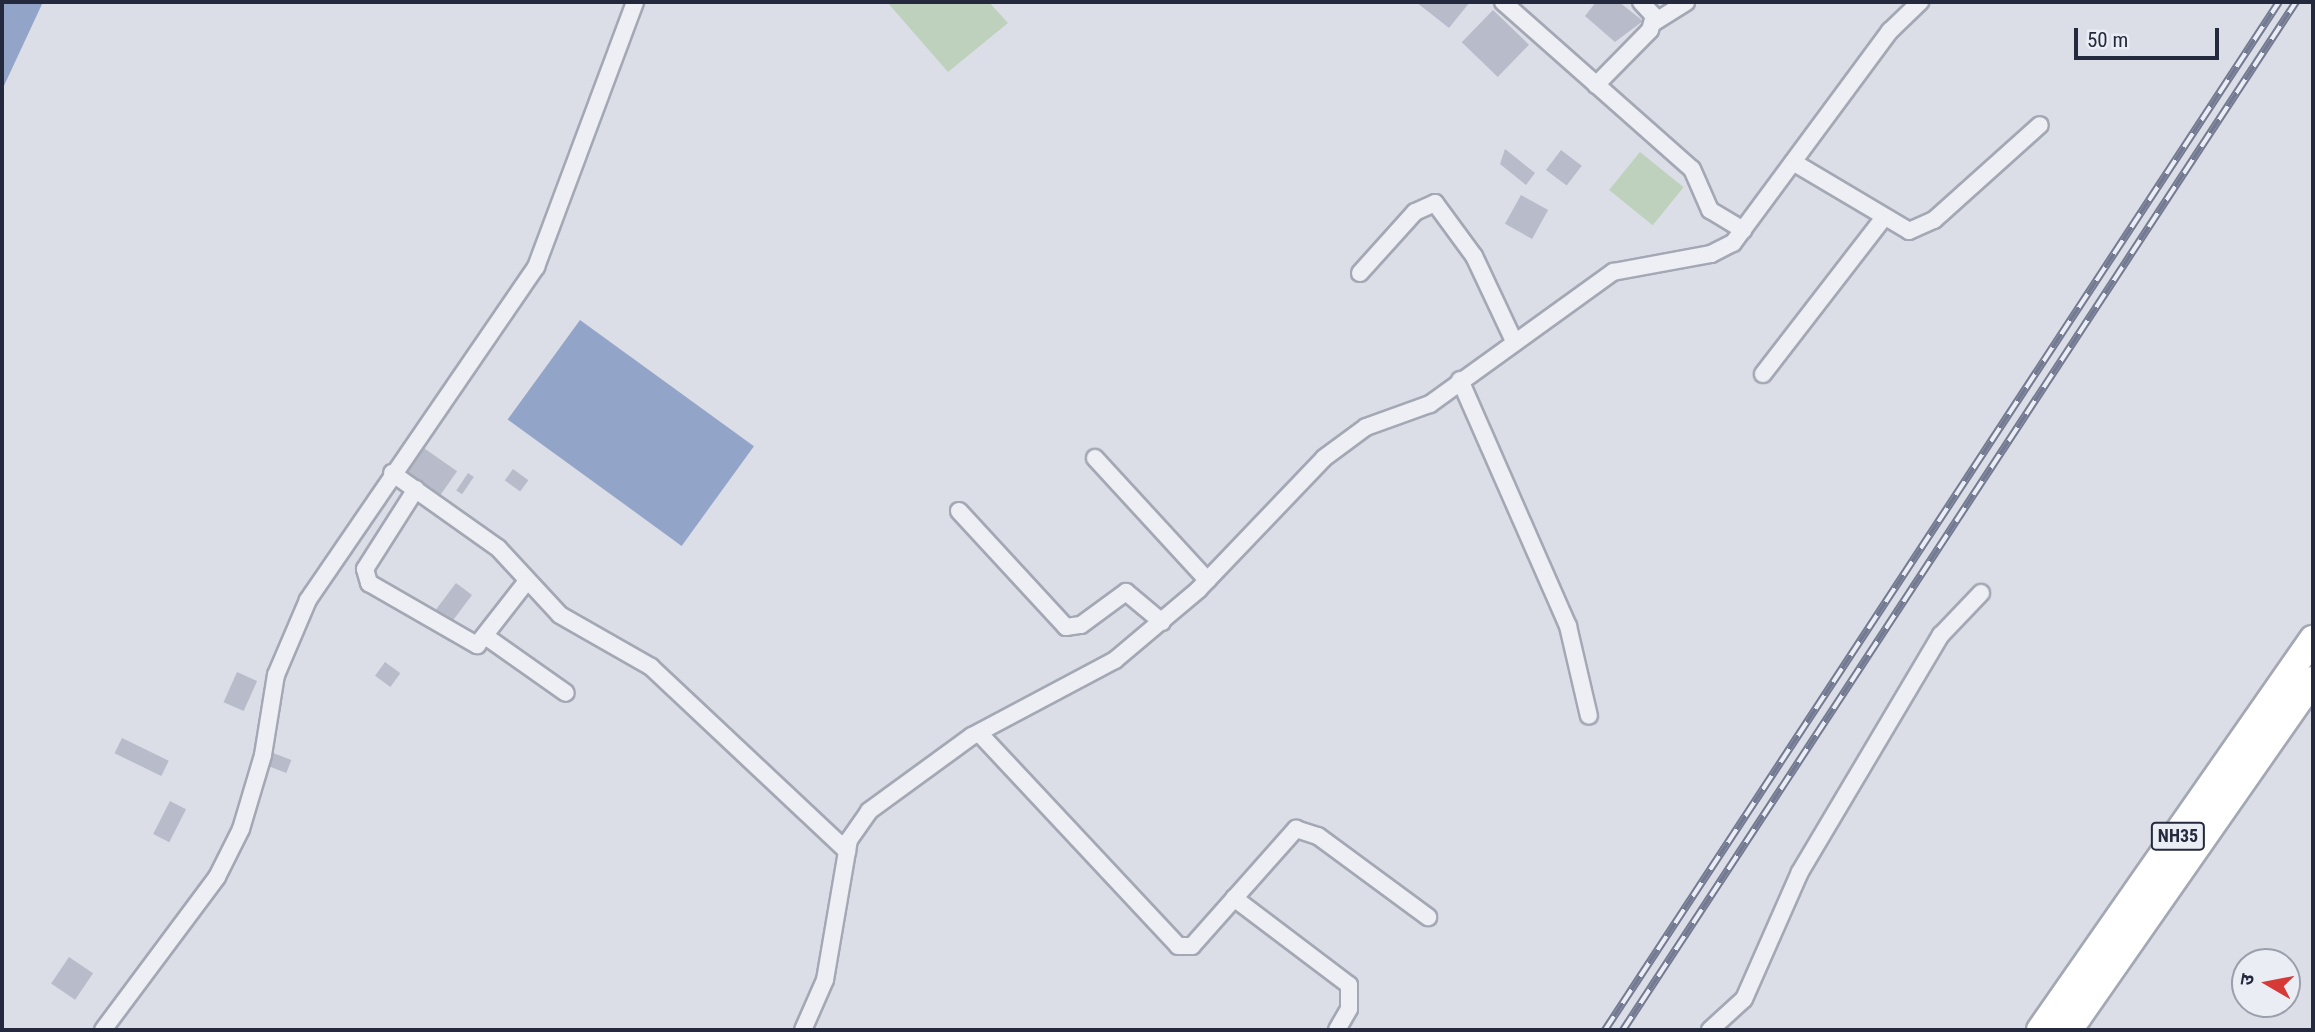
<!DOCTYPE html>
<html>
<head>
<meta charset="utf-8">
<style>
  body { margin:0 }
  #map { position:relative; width:2315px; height:1032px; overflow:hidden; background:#dbdee7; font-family:"Roboto Condensed","Noto Sans Devanagari",sans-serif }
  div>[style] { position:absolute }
  .green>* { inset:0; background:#bdd1bc; transform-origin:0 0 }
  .water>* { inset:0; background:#93a4c9; transform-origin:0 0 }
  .building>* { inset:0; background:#b8bcca; transform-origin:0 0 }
  .roads { filter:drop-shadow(2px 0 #a4a8b4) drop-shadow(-2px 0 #a4a8b4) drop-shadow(0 2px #a4a8b4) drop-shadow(0 -2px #a4a8b4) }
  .minor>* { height:16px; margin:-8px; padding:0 8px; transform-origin:8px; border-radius:8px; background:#eeeff5 }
  .trunk>* { height:26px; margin:-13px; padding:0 13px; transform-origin:13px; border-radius:13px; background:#fff }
  .rail>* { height:8px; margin-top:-4px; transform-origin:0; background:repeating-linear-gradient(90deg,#eaedf4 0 16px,#747a91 0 32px); box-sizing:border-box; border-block:2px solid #747a91 }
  span { translate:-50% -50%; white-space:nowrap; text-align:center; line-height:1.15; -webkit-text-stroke:5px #eaedf4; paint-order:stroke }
  .shield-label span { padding:2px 5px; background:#eaedf4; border:2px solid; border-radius:5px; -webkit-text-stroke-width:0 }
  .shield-label { font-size:18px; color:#24293d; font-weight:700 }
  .frame { position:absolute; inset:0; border:4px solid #24293d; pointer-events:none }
  .north { position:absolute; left:2231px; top:948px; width:70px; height:70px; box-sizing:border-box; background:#eaedf4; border:2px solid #9b9fab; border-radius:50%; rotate:280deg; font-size:19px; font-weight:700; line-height:28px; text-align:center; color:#24293d }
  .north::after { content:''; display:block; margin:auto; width:24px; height:32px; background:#d53a37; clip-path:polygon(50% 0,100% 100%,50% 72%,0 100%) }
  .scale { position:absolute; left:2074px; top:28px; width:145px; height:32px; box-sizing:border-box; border:4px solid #24293d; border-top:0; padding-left:9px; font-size:21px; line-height:24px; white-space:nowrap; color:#24293d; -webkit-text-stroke:5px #eaedf4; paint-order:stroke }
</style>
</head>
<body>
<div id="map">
  <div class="green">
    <i style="clip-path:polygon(887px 2px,989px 2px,1008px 23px,948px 72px)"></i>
    <i style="left:1640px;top:152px;width:56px;height:49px;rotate:39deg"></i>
  </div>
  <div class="water">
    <i style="clip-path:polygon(2px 2px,43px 2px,2px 90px)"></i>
    <i style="left:580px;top:320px;width:215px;height:123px;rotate:36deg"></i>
  </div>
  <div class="building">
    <i style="clip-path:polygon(1416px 2px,1470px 2px,1449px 28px)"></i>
    <i style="clip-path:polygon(1596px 2px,1619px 2px,1643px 21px,1615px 42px,1585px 16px)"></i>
    <i style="left:1493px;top:10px;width:50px;height:45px;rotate:44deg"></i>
    <i style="clip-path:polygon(1505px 149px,1535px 173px,1526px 185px,1500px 164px)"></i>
    <i style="left:1561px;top:150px;width:26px;height:25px;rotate:37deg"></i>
    <i style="left:1521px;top:195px;width:31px;height:33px;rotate:29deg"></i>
    <i style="left:421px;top:446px;width:44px;height:32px;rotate:35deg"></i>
    <i style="left:513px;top:469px;width:19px;height:14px;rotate:36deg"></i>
    <i style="left:468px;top:473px;width:7px;height:21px;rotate:34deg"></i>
    <i style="left:456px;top:583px;width:20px;height:38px;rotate:37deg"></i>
    <i style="left:385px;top:662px;width:19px;height:17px;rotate:36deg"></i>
    <i style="left:237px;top:672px;width:22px;height:33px;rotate:24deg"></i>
    <i style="left:122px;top:738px;width:52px;height:17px;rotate:26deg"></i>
    <i style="left:268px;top:751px;width:25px;height:14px;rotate:21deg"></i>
    <i style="left:170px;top:801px;width:18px;height:37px;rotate:27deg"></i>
    <i style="left:69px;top:957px;width:29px;height:32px;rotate:34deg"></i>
  </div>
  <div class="roads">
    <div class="minor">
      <i style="left:1503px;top:2px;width:252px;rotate:41.5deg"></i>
      <i style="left:1692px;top:169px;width:45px;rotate:66.3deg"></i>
      <i style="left:1710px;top:210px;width:39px;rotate:31deg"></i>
      <i style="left:1653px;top:23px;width:39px;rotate:-32deg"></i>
      <i style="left:1596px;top:85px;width:77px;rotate:-45.5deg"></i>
      <i style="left:1650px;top:30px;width:15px;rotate:-74deg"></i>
      <i style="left:1654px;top:16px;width:19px;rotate:-133deg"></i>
      <i style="left:1793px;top:162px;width:135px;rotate:30.7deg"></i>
      <i style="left:1909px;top:231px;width:27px;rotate:-24deg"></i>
      <i style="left:1934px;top:220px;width:142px;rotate:-41.9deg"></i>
      <i style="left:1360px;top:273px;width:82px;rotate:-48deg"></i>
      <i style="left:1415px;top:212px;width:22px;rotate:-24deg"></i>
      <i style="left:1435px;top:203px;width:66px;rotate:53.7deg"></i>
      <i style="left:1474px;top:256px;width:94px;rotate:64.8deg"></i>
      <i style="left:1763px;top:374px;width:195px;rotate:-52.3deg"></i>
      <i style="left:1460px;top:380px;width:269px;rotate:66.3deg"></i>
      <i style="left:1568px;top:626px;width:92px;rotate:76.9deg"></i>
      <i style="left:1095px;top:458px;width:166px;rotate:47.4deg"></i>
      <i style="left:392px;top:473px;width:130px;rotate:35.3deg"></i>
      <i style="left:498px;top:548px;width:91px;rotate:47.2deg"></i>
      <i style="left:560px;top:615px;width:105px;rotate:29.7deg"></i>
      <i style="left:651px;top:667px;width:269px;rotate:43.2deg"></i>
      <i style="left:416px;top:489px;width:95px;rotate:122.5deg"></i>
      <i style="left:365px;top:569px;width:15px;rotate:74deg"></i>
      <i style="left:369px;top:583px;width:125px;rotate:29.9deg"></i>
      <i style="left:477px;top:645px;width:81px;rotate:-52deg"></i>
      <i style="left:959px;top:511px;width:158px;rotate:47.3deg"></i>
      <i style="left:1066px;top:627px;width:15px;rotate:-8deg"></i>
      <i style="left:1081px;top:625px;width:56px;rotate:-36.3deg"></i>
      <i style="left:1126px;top:592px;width:47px;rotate:39.8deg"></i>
      <i style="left:488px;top:638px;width:95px;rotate:35.2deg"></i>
      <i style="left:979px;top:733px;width:291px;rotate:46.9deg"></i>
      <i style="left:1178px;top:946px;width:14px"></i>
      <i style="left:1192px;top:946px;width:157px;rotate:-48.4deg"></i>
      <i style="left:1296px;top:829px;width:23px;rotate:18deg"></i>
      <i style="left:1318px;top:836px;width:137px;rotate:36.4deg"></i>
      <i style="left:1234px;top:898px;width:144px;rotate:37.1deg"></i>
      <i style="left:1349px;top:985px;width:24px;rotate:90deg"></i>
      <i style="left:1349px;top:1009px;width:24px;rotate:120deg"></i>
      <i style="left:103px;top:1030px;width:191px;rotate:-53.3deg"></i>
      <i style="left:217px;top:877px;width:54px;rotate:-63.4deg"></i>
      <i style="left:241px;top:829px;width:77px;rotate:-73.4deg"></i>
      <i style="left:263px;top:755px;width:81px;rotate:-80.8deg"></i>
      <i style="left:276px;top:675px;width:82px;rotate:-66.9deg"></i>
      <i style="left:308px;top:600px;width:404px;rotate:-55.6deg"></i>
      <i style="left:536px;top:267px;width:283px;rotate:-69.5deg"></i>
      <i style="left:803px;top:1030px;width:55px;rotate:-66.3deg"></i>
      <i style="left:825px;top:980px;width:142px;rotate:-80.3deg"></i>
      <i style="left:849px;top:840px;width:35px;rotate:-55deg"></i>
      <i style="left:869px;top:811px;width:127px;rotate:-36.1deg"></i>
      <i style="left:972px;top:736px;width:162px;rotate:-28deg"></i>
      <i style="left:1115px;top:660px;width:109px;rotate:-40.1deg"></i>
      <i style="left:1198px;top:590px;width:182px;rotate:-46.3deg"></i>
      <i style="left:1324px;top:458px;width:52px;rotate:-36.4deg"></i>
      <i style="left:1366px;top:427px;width:68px;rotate:-19.8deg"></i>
      <i style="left:1430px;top:404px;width:226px;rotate:-35.8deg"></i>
      <i style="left:1613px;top:272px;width:100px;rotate:-10.4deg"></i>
      <i style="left:1711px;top:254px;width:25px;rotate:-27deg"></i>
      <i style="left:1733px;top:243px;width:264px;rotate:-53.5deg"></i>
      <i style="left:1890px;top:31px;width:42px;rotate:-44deg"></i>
      <i style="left:1710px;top:1030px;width:46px;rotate:-42.4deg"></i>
      <i style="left:1744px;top:999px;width:139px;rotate:-66.2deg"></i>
      <i style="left:1800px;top:872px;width:276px;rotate:-59.3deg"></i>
      <i style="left:1941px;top:635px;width:58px;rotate:-46.4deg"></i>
    </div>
    <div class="trunk">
      <i style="left:2040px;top:1030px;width:477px;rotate:-55.1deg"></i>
      <i style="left:2069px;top:1030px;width:427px;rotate:-55.1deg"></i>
    </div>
  </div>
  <div class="rail">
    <i style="left:1605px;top:1030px;width:1229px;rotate:-56.75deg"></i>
    <i style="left:1623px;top:1030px;width:1229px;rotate:-56.79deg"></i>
  </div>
  <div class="shield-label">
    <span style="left:2178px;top:836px">NH35</span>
  </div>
  <div class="frame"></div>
  <div class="north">उ</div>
  <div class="scale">50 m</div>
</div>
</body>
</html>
